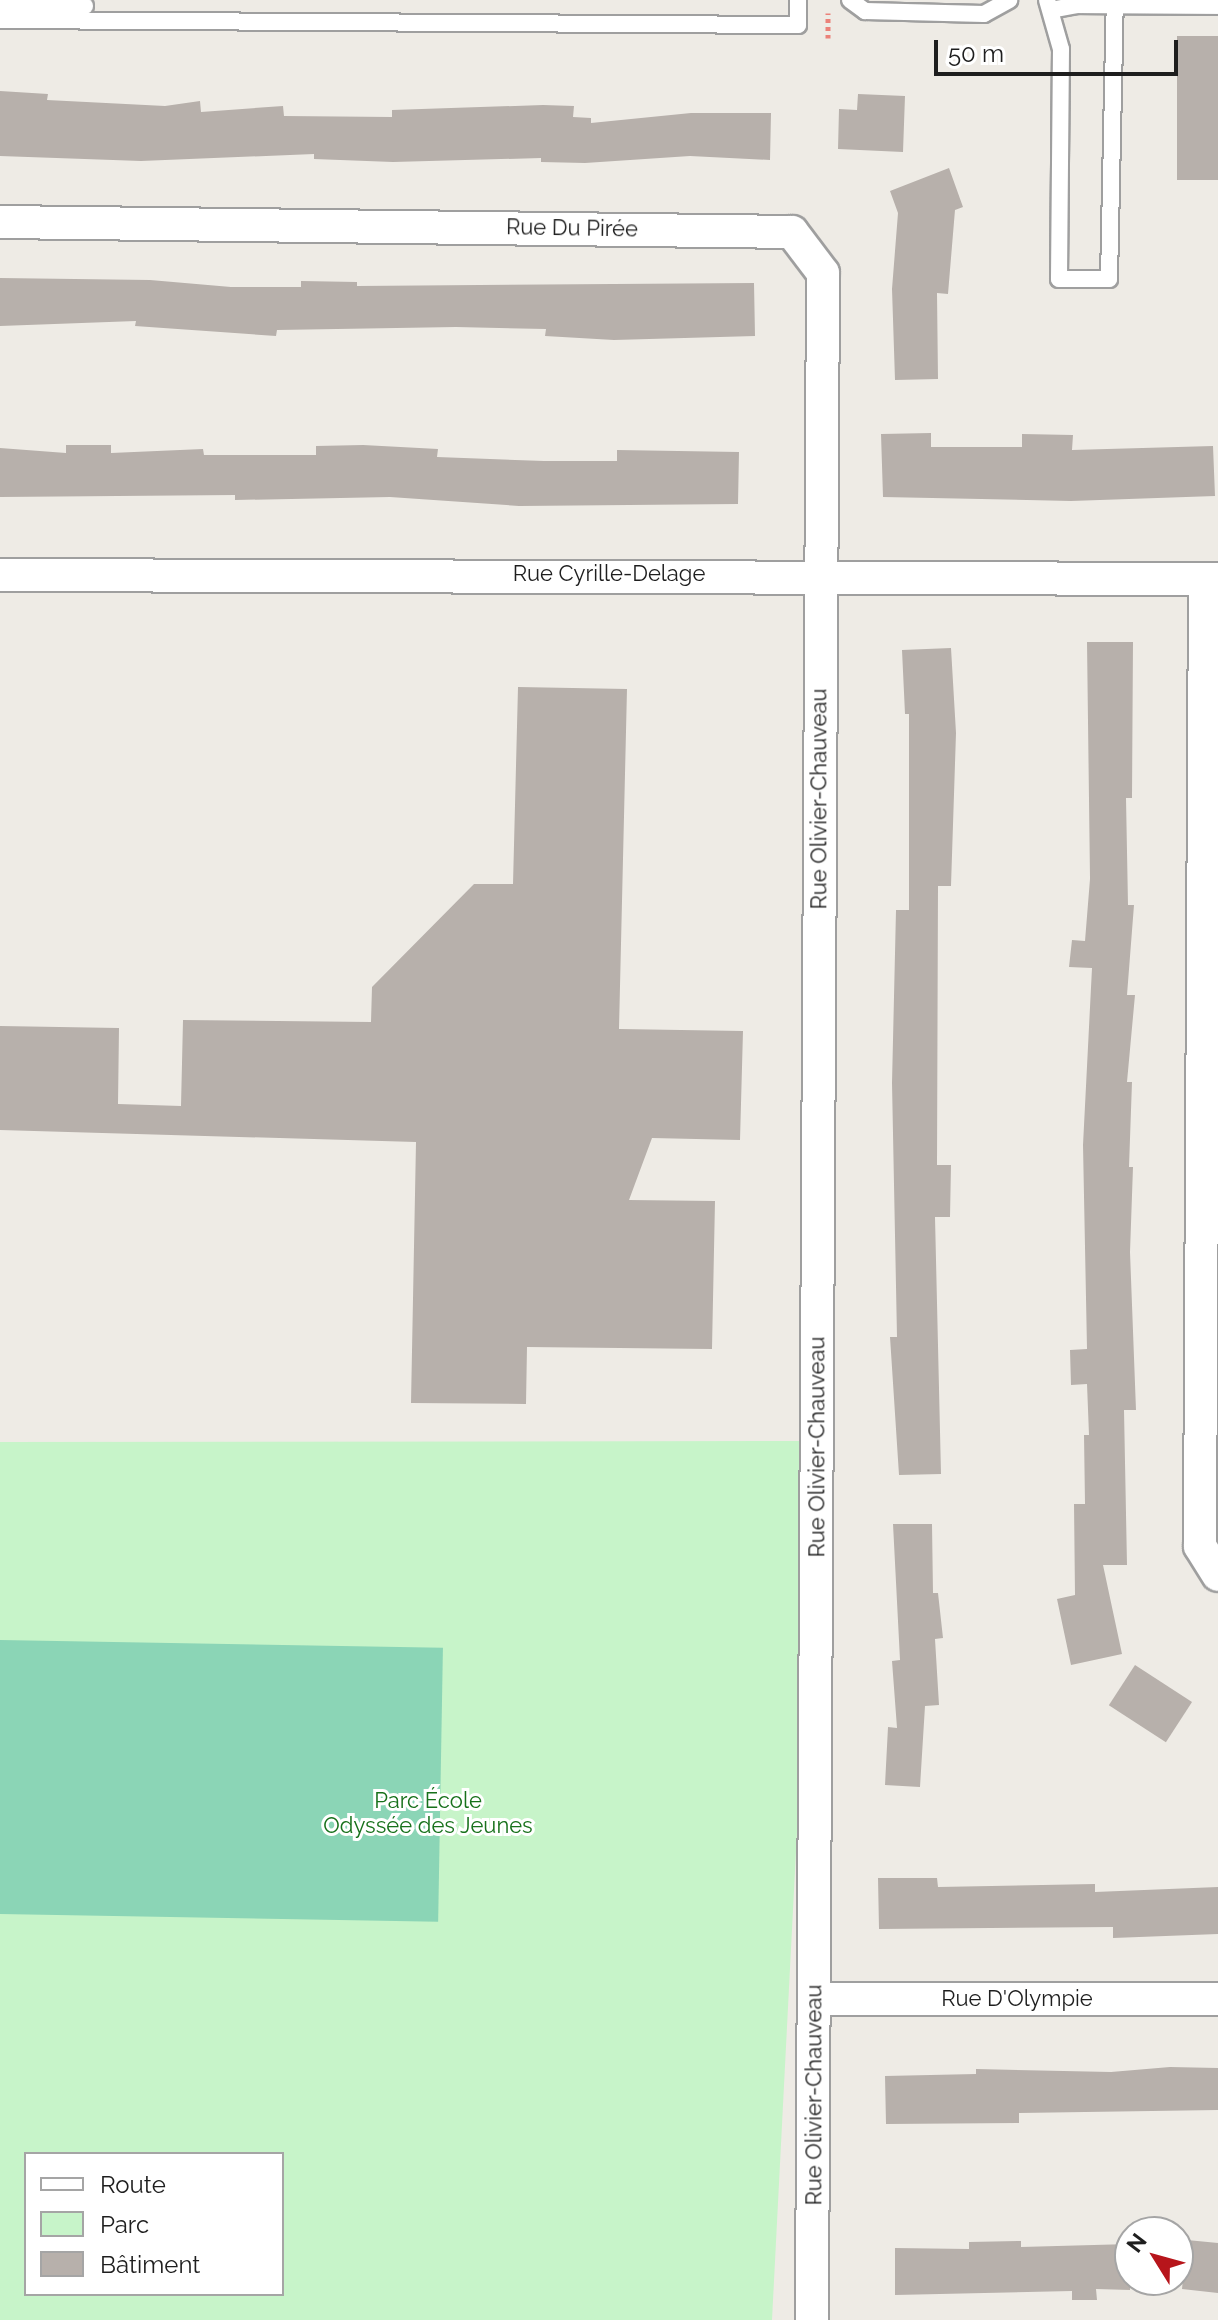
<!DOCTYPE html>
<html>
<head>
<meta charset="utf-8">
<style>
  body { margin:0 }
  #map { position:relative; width:1218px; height:2320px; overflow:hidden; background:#eeebe5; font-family:Raleway,sans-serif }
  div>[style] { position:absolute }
  .park>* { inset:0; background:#c7f4c9 }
  .pitch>* { inset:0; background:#8bd5b6; transform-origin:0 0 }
  .building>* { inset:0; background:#b7b0ab; transform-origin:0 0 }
  .path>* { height:5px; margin-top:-2.5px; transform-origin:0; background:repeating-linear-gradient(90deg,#eb8179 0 4px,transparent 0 8px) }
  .roads { filter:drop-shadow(2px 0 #9f9f9f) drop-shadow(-2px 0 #9f9f9f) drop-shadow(0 2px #9f9f9f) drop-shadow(0 -2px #9f9f9f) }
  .lane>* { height:16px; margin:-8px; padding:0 8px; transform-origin:8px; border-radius:8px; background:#fff }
  .street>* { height:32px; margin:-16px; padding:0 16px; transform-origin:16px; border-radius:16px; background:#fff }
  span { translate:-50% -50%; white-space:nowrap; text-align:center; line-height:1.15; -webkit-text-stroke:6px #fff; paint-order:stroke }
  .street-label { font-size:22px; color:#1e1e1e }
  .park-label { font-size:22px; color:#17711b }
  .legend { position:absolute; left:24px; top:2152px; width:260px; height:144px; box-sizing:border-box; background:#fff; border:2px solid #a5a5a5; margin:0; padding:10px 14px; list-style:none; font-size:24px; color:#1e1e1e }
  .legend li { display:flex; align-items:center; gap:16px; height:40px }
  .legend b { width:40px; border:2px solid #a5a5a5 }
  .north { position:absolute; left:1114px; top:2216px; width:80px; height:80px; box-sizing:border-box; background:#fff; border:2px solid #a5a5a5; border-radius:50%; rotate:307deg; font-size:22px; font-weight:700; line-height:32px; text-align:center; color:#1e1e1e }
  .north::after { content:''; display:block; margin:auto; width:28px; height:36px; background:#b7151b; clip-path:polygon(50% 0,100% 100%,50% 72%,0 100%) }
  .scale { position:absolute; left:934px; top:40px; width:244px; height:36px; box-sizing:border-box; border:4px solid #1e1e1e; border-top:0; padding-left:10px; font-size:24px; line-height:28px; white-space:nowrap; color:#1e1e1e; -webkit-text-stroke:6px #fff; paint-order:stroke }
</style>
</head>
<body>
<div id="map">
  <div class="park">
    <i style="clip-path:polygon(evenodd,817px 1441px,772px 2320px,0 2320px,0 1442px,817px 1441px,26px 2154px,282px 2154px,282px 2294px,26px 2294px,26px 2154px)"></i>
  </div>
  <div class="pitch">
    <i style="left:0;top:1640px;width:443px;height:274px;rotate:1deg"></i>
  </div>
  <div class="building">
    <i style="left:1177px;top:36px;width:41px;height:144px"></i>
    <i style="clip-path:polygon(0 91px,48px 94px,47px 100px,165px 106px,200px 101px,201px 112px,283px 106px,284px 116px,392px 117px,392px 110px,543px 105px,574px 106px,573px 117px,591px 118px,591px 123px,691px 113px,771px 113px,770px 160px,690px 156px,585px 163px,541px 162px,541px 158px,393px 162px,314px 159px,314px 154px,141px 161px,0 156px)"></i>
    <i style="clip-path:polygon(858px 94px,905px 96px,903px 152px,838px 149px,839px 109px,857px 110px)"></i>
    <i style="clip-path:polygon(949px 168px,963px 207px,955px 210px,948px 294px,937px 293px,938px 379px,895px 380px,892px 289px,898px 213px,890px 191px)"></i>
    <i style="clip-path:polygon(0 278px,150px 280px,231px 287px,301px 287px,301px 281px,357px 282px,357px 286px,754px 283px,755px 336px,614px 340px,545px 336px,546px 329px,456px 327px,277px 330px,276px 336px,135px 326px,136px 321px,0 326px)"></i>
    <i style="clip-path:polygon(931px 433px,931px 447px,1022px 447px,1022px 434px,1073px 435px,1072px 450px,1213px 446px,1215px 496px,1071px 501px,883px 497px,881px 434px)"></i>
    <i style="clip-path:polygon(66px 445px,111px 445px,111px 453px,203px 449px,204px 455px,316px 455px,316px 446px,363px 445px,438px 449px,437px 457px,544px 461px,617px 461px,617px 450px,739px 452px,738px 504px,519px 506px,390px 497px,235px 500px,235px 495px,0 497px,0 448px,66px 453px)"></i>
    <i style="clip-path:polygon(1087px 642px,1133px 642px,1132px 798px,1126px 798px,1128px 905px,1134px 905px,1127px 995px,1135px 995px,1127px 1082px,1132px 1082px,1129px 1167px,1133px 1167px,1130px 1252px,1136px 1410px,1124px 1410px,1127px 1565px,1103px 1565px,1122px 1654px,1071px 1665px,1057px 1599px,1075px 1595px,1074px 1504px,1085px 1504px,1084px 1435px,1089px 1435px,1087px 1384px,1071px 1385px,1070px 1350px,1087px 1349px,1083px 1145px,1092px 968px,1069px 967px,1072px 940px,1085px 941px,1090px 879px)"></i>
    <i style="clip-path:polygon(951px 648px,956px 733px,951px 886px,938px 886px,937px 1165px,951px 1165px,950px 1217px,935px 1217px,941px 1474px,899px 1475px,890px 1337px,897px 1337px,892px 1083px,896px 910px,909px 910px,909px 714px,905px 714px,902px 650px)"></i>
    <i style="clip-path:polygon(518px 687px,627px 689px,619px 1029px,743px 1031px,740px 1140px,652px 1138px,629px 1200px,715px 1201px,712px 1349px,527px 1347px,526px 1404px,411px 1403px,416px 1142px,0 1130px,0 1026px,119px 1028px,118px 1104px,181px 1106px,183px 1020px,371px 1022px,372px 987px,474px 884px,513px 884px)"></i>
    <i style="clip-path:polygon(893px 1524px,932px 1524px,933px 1593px,938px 1593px,943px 1638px,935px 1639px,939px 1705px,925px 1706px,920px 1787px,885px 1785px,888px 1727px,897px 1728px,892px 1661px,900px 1660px)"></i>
    <i style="left:1135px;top:1665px;width:68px;height:48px;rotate:33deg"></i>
    <i style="clip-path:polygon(878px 1878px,937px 1878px,938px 1887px,1095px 1884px,1095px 1892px,1218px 1887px,1218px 1934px,1113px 1938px,1113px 1927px,879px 1929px)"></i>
    <i style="clip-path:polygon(1170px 2067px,1218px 2068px,1218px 2110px,1019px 2113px,1019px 2123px,886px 2124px,885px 2076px,976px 2074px,976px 2069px,1111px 2072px)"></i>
    <i style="clip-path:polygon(1187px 2240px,1218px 2243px,1218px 2293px,1182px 2289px)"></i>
    <i style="clip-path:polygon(1021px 2241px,1021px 2247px,1130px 2244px,1130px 2290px,1096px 2289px,1097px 2300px,1072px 2300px,1072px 2291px,895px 2295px,895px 2248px,969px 2249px,969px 2242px)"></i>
  </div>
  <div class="path">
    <i style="left:828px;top:38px;width:25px;rotate:-90deg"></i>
  </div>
  <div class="roads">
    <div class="lane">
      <i style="left:850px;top:0;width:19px;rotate:36deg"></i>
      <i style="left:865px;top:11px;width:119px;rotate:1.4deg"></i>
      <i style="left:984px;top:14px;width:29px;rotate:-29deg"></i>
      <i style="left:1047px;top:0;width:51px;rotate:74.1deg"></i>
      <i style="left:1061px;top:49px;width:230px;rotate:90.5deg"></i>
      <i style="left:1059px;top:279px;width:50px"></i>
      <i style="left:1109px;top:279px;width:279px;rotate:-88.8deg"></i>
      <i style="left:0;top:5px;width:85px;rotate:0.7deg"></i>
      <i style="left:1051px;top:10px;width:26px;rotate:-11deg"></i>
      <i style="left:1077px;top:5px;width:141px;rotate:0.4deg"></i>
      <i style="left:0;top:20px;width:798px;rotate:0.36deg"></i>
      <i style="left:798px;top:25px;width:25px;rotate:-90deg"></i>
    </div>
    <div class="street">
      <i style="left:0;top:222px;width:792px;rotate:0.72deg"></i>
      <i style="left:792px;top:232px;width:51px;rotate:52.9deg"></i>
      <i style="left:823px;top:273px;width:2047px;rotate:90.31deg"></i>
      <i style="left:0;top:575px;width:1218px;rotate:0.19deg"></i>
      <i style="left:1205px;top:579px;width:967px;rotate:90.3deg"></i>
      <i style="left:1200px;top:1546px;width:34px;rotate:58deg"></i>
      <i style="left:815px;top:1999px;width:403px"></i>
    </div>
  </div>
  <div class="street-label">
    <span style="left:572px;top:228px;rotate:1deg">Rue Du Pirée</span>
    <span style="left:609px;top:574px">Rue Cyrille-Delage</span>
    <span style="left:819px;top:799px;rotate:-90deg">Rue Olivier-Chauveau</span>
    <span style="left:817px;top:1447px;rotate:-90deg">Rue Olivier-Chauveau</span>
    <span style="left:1017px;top:1999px">Rue D'Olympie</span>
    <span style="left:814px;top:2095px;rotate:-90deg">Rue Olivier-Chauveau</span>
  </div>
  <div class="park-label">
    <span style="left:428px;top:1813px">Parc École<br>Odyssée des Jeunes</span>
  </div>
  <ul class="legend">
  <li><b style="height:10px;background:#fff"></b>Route</li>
  <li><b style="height:22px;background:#c7f4c9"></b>Parc</li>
  <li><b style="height:22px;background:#b7b0ab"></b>Bâtiment</li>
  </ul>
  <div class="north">N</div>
  <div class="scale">50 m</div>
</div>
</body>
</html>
